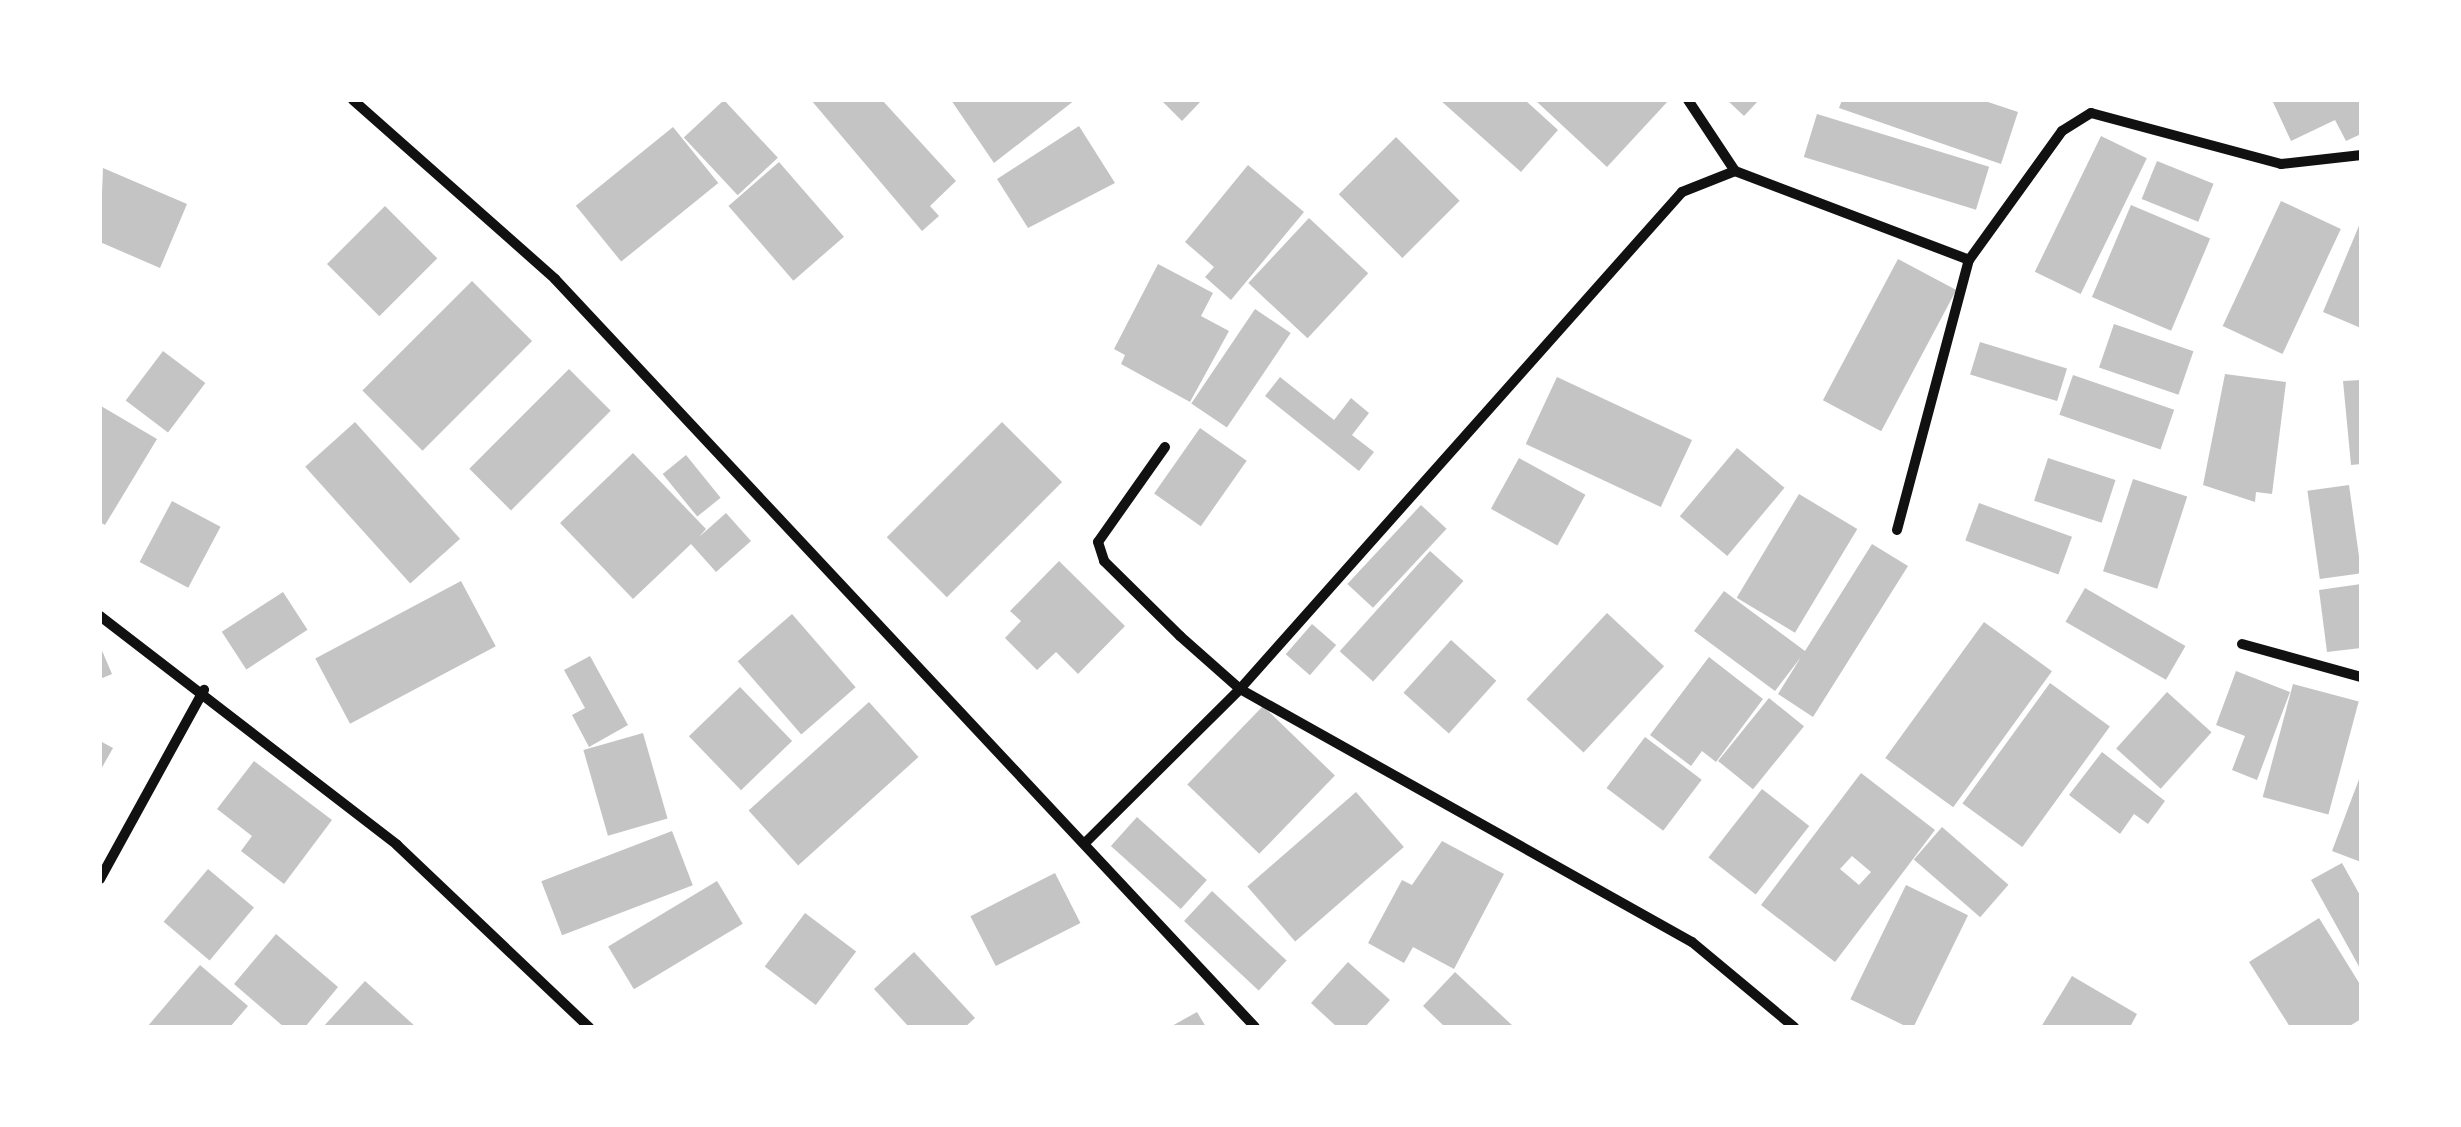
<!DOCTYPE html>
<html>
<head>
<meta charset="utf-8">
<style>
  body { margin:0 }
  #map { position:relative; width:2461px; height:1127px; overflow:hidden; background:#fff; font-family:Helvetica,sans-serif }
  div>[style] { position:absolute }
  .building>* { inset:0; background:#c4c4c4; transform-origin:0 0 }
  .minor>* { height:10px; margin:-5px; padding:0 5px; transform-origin:5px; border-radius:5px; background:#111 }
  span { translate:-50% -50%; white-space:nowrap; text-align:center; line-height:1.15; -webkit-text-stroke:10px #fff; paint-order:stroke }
  .frame { position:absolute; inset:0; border:102px solid #fff; pointer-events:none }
</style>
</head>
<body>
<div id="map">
  <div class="building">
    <i style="left:724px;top:100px;width:79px;height:55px;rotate:47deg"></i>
    <i style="clip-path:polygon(811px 100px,882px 100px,956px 181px,930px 206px,939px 216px,922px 231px)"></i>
    <i style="clip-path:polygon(951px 100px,1075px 100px,994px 163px)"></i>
    <i style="clip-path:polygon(1161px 100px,1202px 100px,1182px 121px)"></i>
    <i style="clip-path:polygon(1440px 100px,1525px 100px,1558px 130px,1521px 172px)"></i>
    <i style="clip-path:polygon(1535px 100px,1669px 100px,1607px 167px)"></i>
    <i style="clip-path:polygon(1727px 100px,1759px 100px,1744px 116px)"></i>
    <i style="clip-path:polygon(1842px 100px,1982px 100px,2018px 112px,2001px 164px,1839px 108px)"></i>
    <i style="clip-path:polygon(2272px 100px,2361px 100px,2361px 134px,2346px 141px,2335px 120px,2291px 141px)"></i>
    <i style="left:1817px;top:114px;width:180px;height:45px;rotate:17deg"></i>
    <i style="clip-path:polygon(1079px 126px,1115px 183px,1028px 228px,997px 179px)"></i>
    <i style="left:673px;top:127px;width:72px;height:125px;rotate:51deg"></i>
    <i style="left:2101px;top:136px;width:51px;height:151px;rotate:26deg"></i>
    <i style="left:1396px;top:137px;width:90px;height:81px;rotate:45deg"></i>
    <i style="left:2157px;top:161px;width:61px;height:41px;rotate:22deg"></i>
    <i style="left:779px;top:162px;width:99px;height:67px;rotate:49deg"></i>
    <i style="clip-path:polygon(1248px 165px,1304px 212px,1231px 300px,1205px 277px,1214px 267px,1185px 242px)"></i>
    <i style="clip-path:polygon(103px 168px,187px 204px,160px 268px,100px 242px)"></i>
    <i style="left:2281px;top:201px;width:66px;height:138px;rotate:25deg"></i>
    <i style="left:2131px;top:205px;width:86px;height:100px;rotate:23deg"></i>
    <i style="left:385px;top:206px;width:74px;height:82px;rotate:45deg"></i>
    <i style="left:1309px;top:218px;width:81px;height:89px;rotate:43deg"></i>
    <i style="clip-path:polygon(2361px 221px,2361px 328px,2323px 312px)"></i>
    <i style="left:1898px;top:259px;width:66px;height:160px;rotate:28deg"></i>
    <i style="clip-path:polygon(1158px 264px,1213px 293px,1201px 316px,1229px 331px,1190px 402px,1121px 364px,1125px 355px,1114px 349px)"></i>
    <i style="left:472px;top:281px;width:85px;height:155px;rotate:45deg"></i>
    <i style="left:1255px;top:309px;width:43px;height:114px;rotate:34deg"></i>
    <i style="left:2114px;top:324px;width:84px;height:46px;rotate:19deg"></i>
    <i style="left:1980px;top:342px;width:91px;height:34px;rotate:17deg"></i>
    <i style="left:163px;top:351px;width:53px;height:62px;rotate:37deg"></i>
    <i style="left:569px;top:369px;width:59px;height:141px;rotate:45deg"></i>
    <i style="clip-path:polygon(2225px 374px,2286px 382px,2272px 494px,2256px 492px,2255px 502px,2203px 485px)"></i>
    <i style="left:2073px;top:375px;width:107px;height:42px;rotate:19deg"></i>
    <i style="clip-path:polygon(1280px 377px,1334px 420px,1351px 398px,1369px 413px,1352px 435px,1374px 452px,1359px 471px,1265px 396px)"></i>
    <i style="left:1557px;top:377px;width:149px;height:74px;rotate:25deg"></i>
    <i style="clip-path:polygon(2361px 380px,2361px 464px,2351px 465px,2343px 381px)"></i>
    <i style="clip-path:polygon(101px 406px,157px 439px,105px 525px,100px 522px)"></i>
    <i style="left:355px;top:422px;width:157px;height:67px;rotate:48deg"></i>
    <i style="left:1002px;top:422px;width:85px;height:163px;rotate:45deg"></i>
    <i style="left:1200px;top:428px;width:57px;height:80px;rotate:35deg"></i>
    <i style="left:1737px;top:448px;width:62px;height:89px;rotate:40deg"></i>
    <i style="clip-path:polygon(633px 453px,706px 529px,699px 537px,726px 513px,751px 541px,716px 572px,691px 544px,633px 599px,560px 523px)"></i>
    <i style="left:686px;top:455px;width:55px;height:30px;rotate:51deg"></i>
    <i style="left:1519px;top:458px;width:76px;height:58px;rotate:29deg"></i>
    <i style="left:2048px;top:458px;width:71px;height:45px;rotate:18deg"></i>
    <i style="left:2133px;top:479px;width:57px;height:97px;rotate:18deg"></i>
    <i style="left:2349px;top:485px;width:89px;height:42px;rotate:82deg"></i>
    <i style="left:1799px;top:494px;width:68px;height:121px;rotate:31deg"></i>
    <i style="left:172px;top:501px;width:55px;height:69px;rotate:28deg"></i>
    <i style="left:1979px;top:503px;width:99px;height:40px;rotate:20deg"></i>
    <i style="left:1421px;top:505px;width:35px;height:108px;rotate:43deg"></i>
    <i style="clip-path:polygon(1872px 544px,1908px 566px,1813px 717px,1778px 694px,1801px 657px,1775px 691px,1694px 631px,1724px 591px,1805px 651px)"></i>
    <i style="left:1430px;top:551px;width:45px;height:135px;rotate:42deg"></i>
    <i style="clip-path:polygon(1059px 561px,1125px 626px,1078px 674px,1056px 652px,1037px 670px,1005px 638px,1021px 621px,1010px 611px)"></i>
    <i style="left:461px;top:581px;width:74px;height:165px;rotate:62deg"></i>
    <i style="clip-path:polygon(2361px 584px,2361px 648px,2327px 652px,2319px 590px)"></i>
    <i style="left:2085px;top:588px;width:116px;height:39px;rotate:30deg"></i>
    <i style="left:283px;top:592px;width:45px;height:73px;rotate:57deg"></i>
    <i style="left:1607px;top:613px;width:78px;height:118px;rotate:43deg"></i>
    <i style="left:792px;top:614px;width:97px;height:72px;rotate:49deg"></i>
    <i style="left:1984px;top:622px;width:84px;height:168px;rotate:36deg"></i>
    <i style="left:1312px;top:624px;width:32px;height:40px;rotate:41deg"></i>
    <i style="left:1451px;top:640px;width:61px;height:71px;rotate:42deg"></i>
    <i style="clip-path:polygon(100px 646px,112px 674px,100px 679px)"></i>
    <i style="clip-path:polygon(590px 656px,628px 725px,589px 747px,572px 715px,585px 708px,564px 670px)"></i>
    <i style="clip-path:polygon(1709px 657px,1763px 699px,1716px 762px,1702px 751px,1691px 766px,1650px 735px)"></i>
    <i style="clip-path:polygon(2236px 671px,2290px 692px,2257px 780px,2232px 770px,2245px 736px,2216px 725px)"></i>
    <i style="left:2050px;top:683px;width:74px;height:149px;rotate:36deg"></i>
    <i style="left:2293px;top:684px;width:68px;height:117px;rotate:15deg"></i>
    <i style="left:740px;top:687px;width:75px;height:71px;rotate:46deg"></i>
    <i style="left:2167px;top:692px;width:60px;height:76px;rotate:42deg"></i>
    <i style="left:1769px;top:698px;width:45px;height:81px;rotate:39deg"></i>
    <i style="left:869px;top:702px;width:74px;height:162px;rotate:48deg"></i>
    <i style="left:1263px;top:706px;width:100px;height:109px;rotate:44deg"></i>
    <i style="left:643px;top:733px;width:89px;height:62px;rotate:74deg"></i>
    <i style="left:1645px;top:737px;width:71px;height:64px;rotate:37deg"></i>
    <i style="clip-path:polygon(100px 741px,113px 748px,100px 771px)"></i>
    <i style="clip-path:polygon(2102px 752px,2165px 801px,2148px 824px,2134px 814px,2120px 834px,2069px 795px)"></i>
    <i style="clip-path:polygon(254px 761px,332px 820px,284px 884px,241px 851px,252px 836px,217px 809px)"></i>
    <i style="clip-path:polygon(evenodd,1861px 773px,1935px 830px,1835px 962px,1761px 905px,1861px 773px,1852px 856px,1871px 872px,1859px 885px,1840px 869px,1852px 856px)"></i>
    <i style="clip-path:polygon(2361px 774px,2361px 862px,2332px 851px)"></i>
    <i style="left:1762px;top:789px;width:60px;height:87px;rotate:38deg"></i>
    <i style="left:1356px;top:792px;width:73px;height:144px;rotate:49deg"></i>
    <i style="left:1137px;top:817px;width:94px;height:39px;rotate:42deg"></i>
    <i style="left:1942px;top:827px;width:88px;height:43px;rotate:41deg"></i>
    <i style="left:672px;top:831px;width:58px;height:140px;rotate:69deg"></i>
    <i style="clip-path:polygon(1442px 841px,1504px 874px,1454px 969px,1413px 947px,1404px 963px,1368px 943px,1402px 880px,1412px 885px)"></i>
    <i style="clip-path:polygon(2342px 863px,2361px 897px,2361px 970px,2311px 880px)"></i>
    <i style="left:208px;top:869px;width:60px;height:69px;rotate:40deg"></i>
    <i style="left:1055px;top:873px;width:56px;height:95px;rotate:63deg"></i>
    <i style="left:717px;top:881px;width:50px;height:127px;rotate:59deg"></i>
    <i style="left:1906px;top:885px;width:69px;height:127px;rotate:26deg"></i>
    <i style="left:1212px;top:891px;width:102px;height:41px;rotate:43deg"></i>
    <i style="left:805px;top:913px;width:64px;height:67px;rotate:37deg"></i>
    <i style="clip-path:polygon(2319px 918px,2361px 986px,2361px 1019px,2348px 1027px,2290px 1027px,2249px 962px)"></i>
    <i style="clip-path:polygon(276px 934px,338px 987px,305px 1027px,284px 1027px,234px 984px)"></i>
    <i style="clip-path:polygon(914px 952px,975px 1018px,965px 1027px,909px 1027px,874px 989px)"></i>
    <i style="clip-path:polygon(1348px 962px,1390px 1000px,1365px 1027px,1337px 1027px,1311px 1003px)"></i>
    <i style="clip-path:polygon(200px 965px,248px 1006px,230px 1027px,147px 1027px)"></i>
    <i style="clip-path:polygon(1455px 972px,1514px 1027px,1445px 1027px,1423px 1006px)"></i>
    <i style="clip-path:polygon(2072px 976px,2137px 1014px,2130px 1027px,2041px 1027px)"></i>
    <i style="clip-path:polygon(365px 981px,416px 1027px,323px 1027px)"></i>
    <i style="clip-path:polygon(1197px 1012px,1206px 1027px,1170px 1027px)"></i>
  </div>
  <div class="minor">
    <i style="left:353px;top:100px;width:270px;rotate:41.5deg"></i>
    <i style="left:555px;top:279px;width:1024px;rotate:46.9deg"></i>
    <i style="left:1688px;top:100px;width:85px;rotate:56.5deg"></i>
    <i style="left:1165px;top:447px;width:116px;rotate:125.2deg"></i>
    <i style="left:1098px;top:542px;width:20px;rotate:72deg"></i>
    <i style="left:1104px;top:561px;width:107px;rotate:44.6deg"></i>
    <i style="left:1180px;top:636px;width:80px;rotate:41.5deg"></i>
    <i style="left:1240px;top:689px;width:518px;rotate:29.24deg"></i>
    <i style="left:1692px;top:942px;width:133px;rotate:39.8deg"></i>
    <i style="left:1897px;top:530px;width:279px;rotate:-75.1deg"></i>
    <i style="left:1969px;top:260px;width:159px;rotate:-54.2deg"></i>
    <i style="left:2062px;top:131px;width:34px;rotate:-32deg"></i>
    <i style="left:2091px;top:113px;width:197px;rotate:15deg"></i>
    <i style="left:2281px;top:164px;width:81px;rotate:-6.4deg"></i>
    <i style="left:100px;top:616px;width:375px;rotate:37.6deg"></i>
    <i style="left:397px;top:845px;width:265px;rotate:43.5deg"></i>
    <i style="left:2242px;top:644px;width:123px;rotate:15.5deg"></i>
    <i style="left:1086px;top:842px;width:217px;rotate:-44.8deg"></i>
    <i style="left:1240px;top:689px;width:665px;rotate:-48.35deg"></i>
    <i style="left:1682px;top:192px;width:57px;rotate:-21.6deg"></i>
    <i style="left:1735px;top:171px;width:250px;rotate:20.8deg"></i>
    <i style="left:100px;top:879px;width:216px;rotate:-61.2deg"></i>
  </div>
  <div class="frame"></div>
</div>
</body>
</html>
